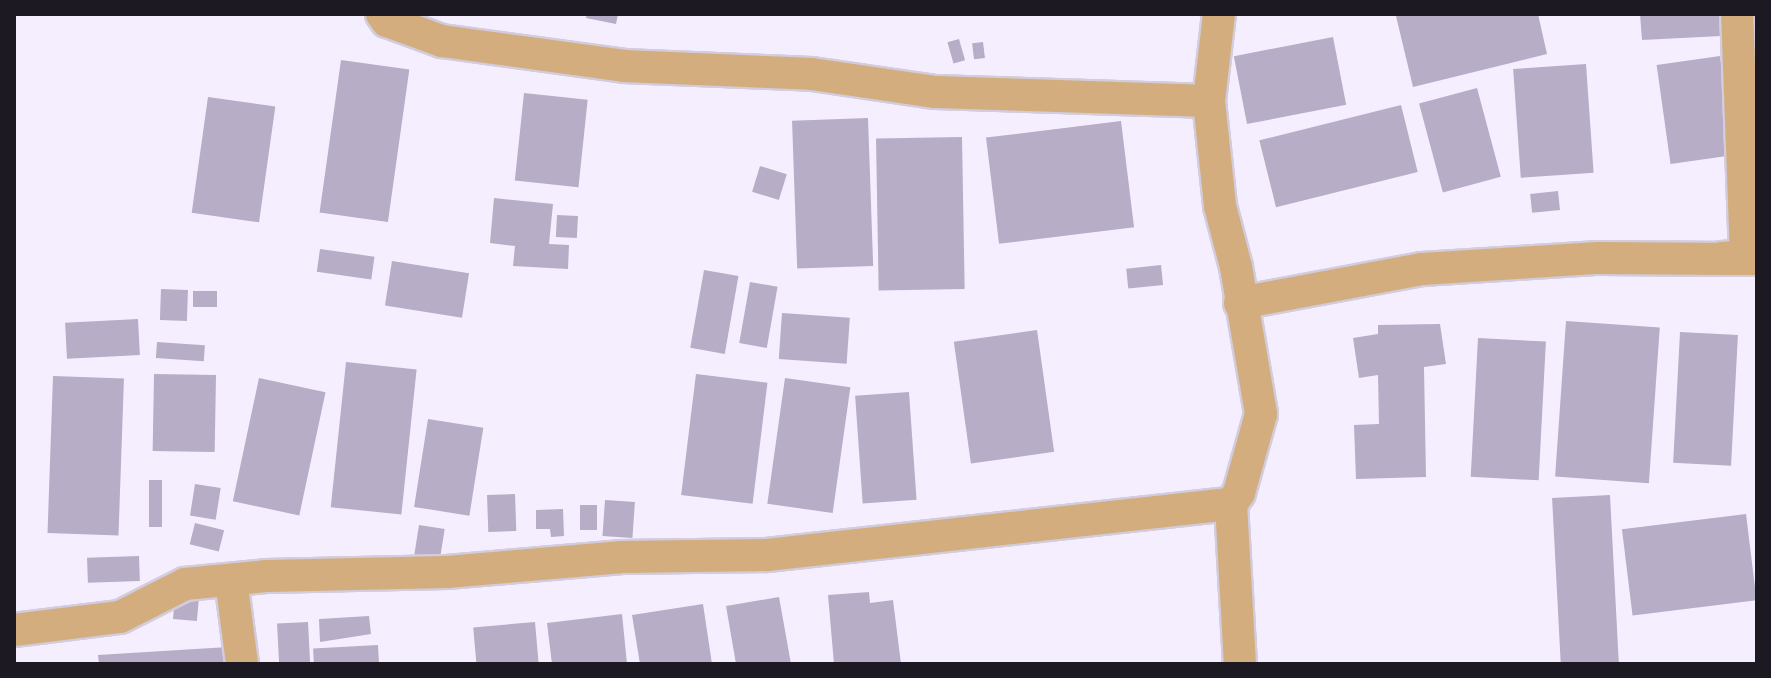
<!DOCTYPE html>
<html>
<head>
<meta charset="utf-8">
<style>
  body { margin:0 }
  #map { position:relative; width:1771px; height:678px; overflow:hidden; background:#f5eeff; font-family:"PT Serif",serif }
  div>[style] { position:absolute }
  .building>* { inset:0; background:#b7adc6; transform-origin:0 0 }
  .roads { filter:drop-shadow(2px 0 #d2ccdc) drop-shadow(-2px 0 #d2ccdc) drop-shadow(0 2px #d2ccdc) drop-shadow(0 -2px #d2ccdc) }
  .minor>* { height:32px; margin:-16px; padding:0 16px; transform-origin:16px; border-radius:16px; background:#d3ad7e }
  span { translate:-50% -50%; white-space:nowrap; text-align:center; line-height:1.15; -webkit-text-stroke:8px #fff; paint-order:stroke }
  .frame { position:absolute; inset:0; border:16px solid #1d1922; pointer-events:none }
</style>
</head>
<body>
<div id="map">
  <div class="building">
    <i style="clip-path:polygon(587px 14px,618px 14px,616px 24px,586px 18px)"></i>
    <i style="clip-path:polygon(1405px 14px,1538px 14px,1547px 54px,1413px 87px,1396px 16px)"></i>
    <i style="clip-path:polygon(1640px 14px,1720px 14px,1721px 36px,1642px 40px)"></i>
    <i style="left:1333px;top:37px;width:69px;height:101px;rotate:79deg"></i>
    <i style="left:959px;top:39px;width:22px;height:12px;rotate:74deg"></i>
    <i style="left:983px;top:42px;width:16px;height:11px;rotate:83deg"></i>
    <i style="left:1720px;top:56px;width:100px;height:64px;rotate:82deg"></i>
    <i style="left:341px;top:60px;width:69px;height:154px;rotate:8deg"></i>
    <i style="left:1586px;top:64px;width:109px;height:73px;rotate:86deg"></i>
    <i style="left:1477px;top:88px;width:92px;height:60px;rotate:75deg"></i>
    <i style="left:524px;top:93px;width:64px;height:88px;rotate:6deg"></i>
    <i style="left:208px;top:97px;width:68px;height:117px;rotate:8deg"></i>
    <i style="left:1401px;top:105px;width:69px;height:146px;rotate:76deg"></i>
    <i style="left:868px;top:118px;width:148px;height:76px;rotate:88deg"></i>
    <i style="left:1121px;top:121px;width:107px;height:136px;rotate:83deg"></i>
    <i style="left:962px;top:137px;width:152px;height:86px;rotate:89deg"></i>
    <i style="left:760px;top:166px;width:28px;height:27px;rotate:17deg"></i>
    <i style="left:1558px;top:191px;width:19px;height:28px;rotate:84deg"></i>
    <i style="clip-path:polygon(494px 198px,553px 204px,549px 244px,569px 245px,568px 269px,513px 266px,515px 246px,490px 243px)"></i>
    <i style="left:557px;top:215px;width:21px;height:22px;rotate:3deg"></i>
    <i style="left:320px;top:249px;width:55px;height:23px;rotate:8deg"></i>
    <i style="left:392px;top:261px;width:78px;height:45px;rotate:9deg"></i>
    <i style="left:1161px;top:265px;width:20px;height:35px;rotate:84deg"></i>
    <i style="left:704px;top:270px;width:35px;height:79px;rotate:10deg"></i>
    <i style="left:750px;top:282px;width:28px;height:62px;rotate:10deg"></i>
    <i style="left:161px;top:289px;width:27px;height:31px;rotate:2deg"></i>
    <i style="left:193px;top:291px;width:24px;height:16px"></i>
    <i style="left:782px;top:313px;width:68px;height:46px;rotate:4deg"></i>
    <i style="left:138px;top:319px;width:36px;height:73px;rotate:87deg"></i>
    <i style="left:1566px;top:321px;width:94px;height:156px;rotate:4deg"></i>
    <i style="clip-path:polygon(1440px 324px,1446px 364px,1424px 367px,1426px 477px,1356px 479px,1354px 425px,1379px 424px,1378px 375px,1359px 378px,1353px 338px,1378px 334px,1378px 325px)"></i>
    <i style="left:1037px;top:330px;width:123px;height:84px;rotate:82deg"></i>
    <i style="left:1680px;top:332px;width:58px;height:131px;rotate:3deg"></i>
    <i style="left:1478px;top:338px;width:68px;height:139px;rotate:3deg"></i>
    <i style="left:157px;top:342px;width:48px;height:16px;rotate:4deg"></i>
    <i style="left:346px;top:362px;width:71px;height:146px;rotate:6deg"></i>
    <i style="left:154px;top:374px;width:62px;height:77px;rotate:1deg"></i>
    <i style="left:696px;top:374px;width:72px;height:122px;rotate:7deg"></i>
    <i style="left:53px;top:376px;width:71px;height:157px;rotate:2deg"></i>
    <i style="left:259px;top:378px;width:68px;height:126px;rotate:12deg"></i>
    <i style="left:785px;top:378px;width:66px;height:127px;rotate:8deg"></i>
    <i style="left:909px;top:392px;width:108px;height:54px;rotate:86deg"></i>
    <i style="left:428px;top:419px;width:56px;height:89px;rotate:9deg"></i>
    <i style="left:149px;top:480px;width:13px;height:47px"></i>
    <i style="left:195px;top:484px;width:26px;height:32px;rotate:9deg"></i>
    <i style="left:515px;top:494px;width:37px;height:28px;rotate:88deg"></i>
    <i style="left:1610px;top:495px;width:169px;height:58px;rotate:87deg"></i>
    <i style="left:605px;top:500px;width:30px;height:36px;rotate:4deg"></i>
    <i style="left:580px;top:505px;width:17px;height:25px"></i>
    <i style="clip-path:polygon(563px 509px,564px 536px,551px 537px,550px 529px,536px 529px,536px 510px)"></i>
    <i style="left:1746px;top:514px;width:87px;height:125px;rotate:83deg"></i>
    <i style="left:195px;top:523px;width:30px;height:22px;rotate:14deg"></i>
    <i style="left:419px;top:525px;width:26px;height:30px;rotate:9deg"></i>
    <i style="left:139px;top:556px;width:25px;height:52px;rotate:88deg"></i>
    <i style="clip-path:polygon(869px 592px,870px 603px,893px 600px,901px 664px,834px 664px,828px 595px)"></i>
    <i style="left:175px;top:596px;width:24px;height:23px;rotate:5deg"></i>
    <i style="clip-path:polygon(779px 597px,791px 664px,736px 664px,726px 606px)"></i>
    <i style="clip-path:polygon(703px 604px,712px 664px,640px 664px,632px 615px)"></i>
    <i style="clip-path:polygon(622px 614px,627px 664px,552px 664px,547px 623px)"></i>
    <i style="clip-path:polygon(369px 616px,371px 634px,320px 642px,319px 619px)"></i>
    <i style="left:308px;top:622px;width:42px;height:31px;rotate:87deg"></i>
    <i style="left:535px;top:622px;width:42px;height:62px;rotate:85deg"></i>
    <i style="left:378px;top:645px;width:19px;height:65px;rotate:87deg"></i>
    <i style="clip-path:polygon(228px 647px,229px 664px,99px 664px,98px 655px)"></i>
  </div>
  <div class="roads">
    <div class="minor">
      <i style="left:382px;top:14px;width:9px;rotate:54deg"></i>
      <i style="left:387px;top:21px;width:59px;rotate:20deg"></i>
      <i style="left:442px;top:41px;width:184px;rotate:7.8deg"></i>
      <i style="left:624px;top:66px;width:188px;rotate:2.4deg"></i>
      <i style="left:812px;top:74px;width:125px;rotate:8.3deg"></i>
      <i style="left:936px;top:92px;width:273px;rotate:1.9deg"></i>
      <i style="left:1219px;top:14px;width:88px;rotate:96.6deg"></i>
      <i style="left:1209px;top:101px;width:106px;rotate:84deg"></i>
      <i style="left:1220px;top:206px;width:63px;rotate:75.3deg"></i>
      <i style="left:1236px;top:267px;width:149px;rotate:80.3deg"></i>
      <i style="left:1261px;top:414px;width:82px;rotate:105.6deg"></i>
      <i style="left:1239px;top:493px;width:14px;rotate:126deg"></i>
      <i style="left:1231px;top:504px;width:160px;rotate:86.8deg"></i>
      <i style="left:1722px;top:258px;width:24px;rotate:-5deg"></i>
      <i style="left:1746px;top:256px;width:242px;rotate:-92.1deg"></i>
      <i style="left:1240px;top:303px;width:185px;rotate:-10.6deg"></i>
      <i style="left:1422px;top:269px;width:177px;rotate:-3.6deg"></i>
      <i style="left:1599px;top:258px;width:158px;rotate:0.4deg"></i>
      <i style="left:231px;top:580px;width:85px;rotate:82.5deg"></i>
      <i style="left:14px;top:630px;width:107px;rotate:-7deg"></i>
      <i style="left:120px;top:617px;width:73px;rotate:-26.9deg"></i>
      <i style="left:185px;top:584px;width:81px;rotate:-5.6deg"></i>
      <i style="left:266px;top:576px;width:181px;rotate:-1.3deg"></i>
      <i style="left:447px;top:572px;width:176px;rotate:-4.9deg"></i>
      <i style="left:622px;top:557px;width:145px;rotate:-0.8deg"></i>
      <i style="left:767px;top:555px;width:467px;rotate:-6.3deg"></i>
    </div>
  </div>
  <div class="frame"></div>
</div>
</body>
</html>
